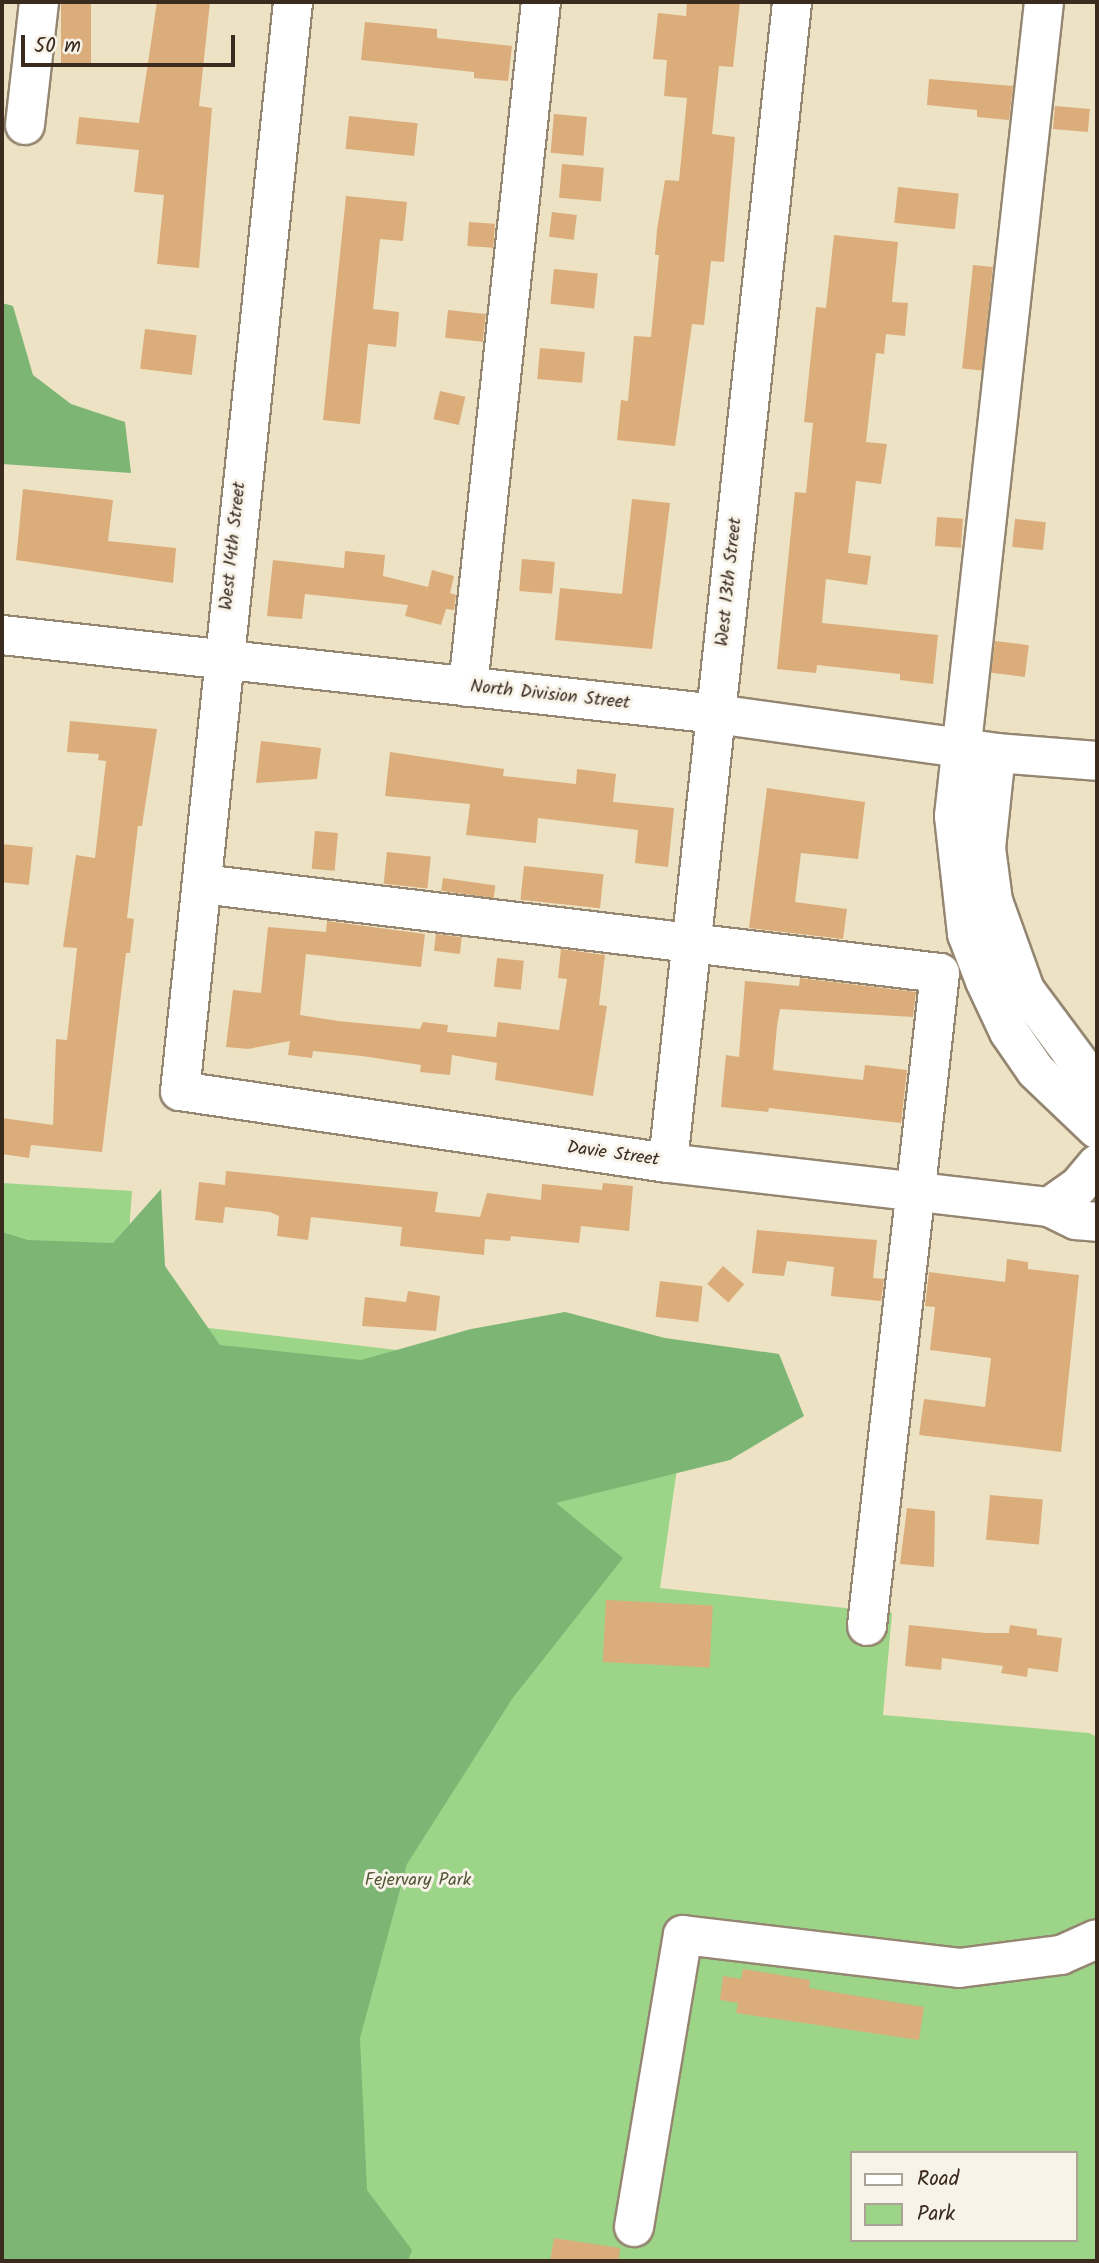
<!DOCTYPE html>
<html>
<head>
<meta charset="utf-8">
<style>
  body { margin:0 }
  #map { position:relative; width:1099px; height:2263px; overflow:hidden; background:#ede2c4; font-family:Kalam,sans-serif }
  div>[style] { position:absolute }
  .green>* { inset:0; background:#9cd588 }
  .forest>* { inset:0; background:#7db674 }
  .building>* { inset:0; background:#dbad7b; transform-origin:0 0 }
  .roads { filter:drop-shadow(2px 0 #948671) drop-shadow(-2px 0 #948671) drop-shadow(0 2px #948671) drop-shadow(0 -2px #948671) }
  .minor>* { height:38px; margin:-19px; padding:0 19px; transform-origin:19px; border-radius:19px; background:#fff }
  .major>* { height:38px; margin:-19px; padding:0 19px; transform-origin:19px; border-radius:19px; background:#fff }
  span { translate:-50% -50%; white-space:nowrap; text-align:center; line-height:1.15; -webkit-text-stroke:6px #f7f3e8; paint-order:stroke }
  .street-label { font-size:18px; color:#3b2a1e }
  .park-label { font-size:18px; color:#535538 }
  .frame { position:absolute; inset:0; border:4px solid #3b2a1e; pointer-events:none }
  .legend { position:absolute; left:850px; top:2151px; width:228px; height:91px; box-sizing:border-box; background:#f7f3e8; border:2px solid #aca397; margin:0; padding:9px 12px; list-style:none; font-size:21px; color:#3b2a1e }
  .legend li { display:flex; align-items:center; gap:14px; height:35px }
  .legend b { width:35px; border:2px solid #aca397 }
  .scale { position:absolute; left:21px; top:35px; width:214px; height:32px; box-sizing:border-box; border:4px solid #3b2a1e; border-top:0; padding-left:9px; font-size:21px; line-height:24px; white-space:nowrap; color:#3b2a1e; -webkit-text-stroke:5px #f7f3e8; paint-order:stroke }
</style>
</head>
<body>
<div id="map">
  <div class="green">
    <i style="clip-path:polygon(evenodd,2px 1183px,132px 1191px,123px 1318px,689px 1384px,660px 1588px,892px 1613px,883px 1715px,1089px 1733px,1097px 1737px,1097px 2261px,2px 2261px,2px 1183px,852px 2153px,1076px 2153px,1076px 2240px,852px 2240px,852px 2153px)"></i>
  </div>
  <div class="forest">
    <i style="clip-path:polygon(2px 303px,13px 306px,33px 375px,71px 404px,125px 422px,131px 473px,2px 464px)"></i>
    <i style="clip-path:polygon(161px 1189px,165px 1266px,220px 1345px,361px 1360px,471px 1329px,565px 1312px,665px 1338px,779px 1354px,804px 1416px,730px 1460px,556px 1503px,623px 1558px,512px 1699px,407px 1864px,360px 2038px,367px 2190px,412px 2250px,408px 2261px,2px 2261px,2px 1232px,28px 1240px,113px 1243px)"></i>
  </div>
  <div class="building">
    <i style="left:61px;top:2px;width:30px;height:61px"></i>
    <i style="clip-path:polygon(157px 2px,210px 2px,199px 106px,212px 108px,199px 268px,157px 264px,164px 195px,134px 192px,139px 150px,76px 144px,79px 117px,139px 123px)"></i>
    <i style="clip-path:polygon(687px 2px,740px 2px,733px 67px,719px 66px,712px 134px,735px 137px,724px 262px,711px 261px,704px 325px,692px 324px,675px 446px,617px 440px,621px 400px,628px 401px,634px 336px,651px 337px,659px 255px,655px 255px,657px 230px,665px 180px,679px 181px,687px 98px,664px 96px,667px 60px,653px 59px,658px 13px,686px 16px)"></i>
    <i style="clip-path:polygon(365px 22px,437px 29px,437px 38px,512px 46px,508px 81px,474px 78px,474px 72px,361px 60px)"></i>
    <i style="clip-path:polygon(929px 79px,1013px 86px,1009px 120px,977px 117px,977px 110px,927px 105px)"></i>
    <i style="left:1055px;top:106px;width:35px;height:23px;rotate:5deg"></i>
    <i style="left:554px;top:114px;width:33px;height:39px;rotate:5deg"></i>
    <i style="left:349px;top:116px;width:69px;height:33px;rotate:6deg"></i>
    <i style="left:562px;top:164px;width:42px;height:34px;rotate:5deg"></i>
    <i style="left:898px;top:187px;width:61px;height:36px;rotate:6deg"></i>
    <i style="clip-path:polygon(346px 196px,407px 202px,403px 241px,380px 239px,373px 309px,399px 312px,396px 347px,368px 344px,360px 424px,323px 420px)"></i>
    <i style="left:552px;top:212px;width:25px;height:25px;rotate:7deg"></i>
    <i style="left:469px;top:222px;width:26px;height:24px;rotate:4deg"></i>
    <i style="clip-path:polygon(834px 235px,898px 242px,892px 302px,908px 303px,905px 336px,886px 334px,884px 354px,876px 353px,866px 442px,887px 444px,881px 484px,856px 481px,848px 553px,871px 556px,867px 585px,826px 579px,822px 623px,938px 635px,933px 684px,900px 680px,900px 674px,817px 665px,816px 673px,777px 669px,795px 492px,806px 493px,813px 423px,804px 422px,816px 307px,826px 308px)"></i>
    <i style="left:973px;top:265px;width:20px;height:104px;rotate:6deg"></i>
    <i style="left:554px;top:269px;width:44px;height:35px;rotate:6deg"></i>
    <i style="left:448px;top:310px;width:38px;height:28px;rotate:6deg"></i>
    <i style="left:145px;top:329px;width:52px;height:40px;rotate:7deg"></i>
    <i style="left:540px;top:348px;width:45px;height:31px;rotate:5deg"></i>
    <i style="left:440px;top:391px;width:26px;height:29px;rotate:13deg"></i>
    <i style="clip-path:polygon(23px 489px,113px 500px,108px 541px,176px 548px,173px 583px,16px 560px)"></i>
    <i style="clip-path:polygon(632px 499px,670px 503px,652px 649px,555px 640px,560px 588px,622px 594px)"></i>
    <i style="left:937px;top:517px;width:26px;height:29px;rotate:4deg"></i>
    <i style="left:1015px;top:519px;width:31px;height:28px;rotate:6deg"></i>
    <i style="clip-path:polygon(345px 551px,385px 555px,383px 576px,428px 587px,432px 570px,454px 576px,450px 593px,456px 595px,454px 610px,446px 609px,441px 625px,405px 616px,408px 605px,305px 594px,302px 619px,267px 616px,273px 560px,344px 568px)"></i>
    <i style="left:522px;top:559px;width:33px;height:32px;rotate:5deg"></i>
    <i style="left:995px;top:641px;width:34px;height:32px;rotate:7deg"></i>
    <i style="clip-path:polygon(70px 721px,157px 729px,142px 826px,138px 826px,127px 918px,134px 919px,130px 953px,126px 953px,102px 1152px,31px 1145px,29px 1158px,2px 1154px,2px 1118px,53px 1125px,56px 1039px,67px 1040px,77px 948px,63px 947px,76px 855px,95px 858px,106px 761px,98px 760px,99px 754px,67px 752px)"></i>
    <i style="clip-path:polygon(261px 741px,321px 748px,317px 779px,256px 783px)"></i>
    <i style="clip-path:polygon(390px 752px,504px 769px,503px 776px,576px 784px,577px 769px,616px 774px,613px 802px,674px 808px,668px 867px,635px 863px,638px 830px,538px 818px,536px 843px,466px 835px,470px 804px,385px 796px)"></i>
    <i style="clip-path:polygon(767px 788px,865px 802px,858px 859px,801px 853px,795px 902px,847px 909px,843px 939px,749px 928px)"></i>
    <i style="left:315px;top:831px;width:23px;height:38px;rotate:5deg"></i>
    <i style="left:2px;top:844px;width:31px;height:38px;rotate:6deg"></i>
    <i style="left:387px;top:852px;width:44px;height:32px;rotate:6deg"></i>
    <i style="left:524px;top:866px;width:80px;height:34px;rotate:6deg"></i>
    <i style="left:443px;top:878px;width:53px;height:13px;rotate:8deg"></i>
    <i style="clip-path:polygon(327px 921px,425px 934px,421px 967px,306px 954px,300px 1015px,338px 1021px,420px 1029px,423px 1022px,448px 1025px,447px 1032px,496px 1037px,498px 1022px,559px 1030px,567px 979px,558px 978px,561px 949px,605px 955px,599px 1005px,607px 1006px,593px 1096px,495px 1080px,497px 1063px,452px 1055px,450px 1075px,420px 1072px,421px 1065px,362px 1056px,313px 1051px,312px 1058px,288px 1055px,290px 1041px,248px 1049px,226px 1047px,233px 990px,261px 993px,268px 927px,326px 932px)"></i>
    <i style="left:436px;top:934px;width:26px;height:17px;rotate:7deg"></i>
    <i style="left:497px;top:958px;width:27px;height:29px;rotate:6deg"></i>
    <i style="clip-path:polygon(800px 978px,916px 992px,913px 1017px,780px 1009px,777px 1026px,773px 1070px,863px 1080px,865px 1065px,907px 1070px,901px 1123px,769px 1108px,768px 1112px,721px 1107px,726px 1055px,739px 1057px,745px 981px,799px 986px)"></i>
    <i style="clip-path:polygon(226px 1171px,438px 1192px,435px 1212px,480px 1217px,487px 1193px,541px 1200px,542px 1184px,602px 1190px,603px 1183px,633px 1186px,629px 1231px,581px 1226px,579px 1243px,511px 1236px,510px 1241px,485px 1239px,484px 1255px,400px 1246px,402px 1227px,311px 1217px,308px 1240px,277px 1236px,279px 1216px,270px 1212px,225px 1207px,223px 1223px,195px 1220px,199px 1182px,225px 1185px)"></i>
    <i style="clip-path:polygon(757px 1230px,877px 1240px,873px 1278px,884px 1279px,881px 1301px,831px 1296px,834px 1267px,787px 1261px,784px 1276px,752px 1273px)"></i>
    <i style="clip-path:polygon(1007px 1259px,1028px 1262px,1028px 1269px,1079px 1275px,1061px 1452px,919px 1435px,924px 1399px,985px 1407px,991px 1358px,930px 1350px,935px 1307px,925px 1306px,929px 1272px,1005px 1282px)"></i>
    <i style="left:723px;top:1266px;width:28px;height:24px;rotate:41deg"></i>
    <i style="left:660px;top:1281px;width:43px;height:36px;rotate:7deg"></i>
    <i style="clip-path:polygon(408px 1291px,440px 1296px,436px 1331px,362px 1326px,365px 1297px,406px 1302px)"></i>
    <i style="left:990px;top:1495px;width:53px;height:45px;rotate:5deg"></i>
    <i style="clip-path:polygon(907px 1508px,935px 1511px,934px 1567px,900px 1564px)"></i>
    <i style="left:606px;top:1600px;width:107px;height:62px;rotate:3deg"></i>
    <i style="clip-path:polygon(909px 1625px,986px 1633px,1009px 1633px,1010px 1625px,1037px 1629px,1037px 1635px,1062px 1638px,1058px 1672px,1028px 1668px,1027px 1677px,1001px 1673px,1003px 1666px,942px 1658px,941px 1670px,905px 1666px)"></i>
    <i style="clip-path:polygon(743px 1969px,810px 1980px,809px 1988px,924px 2007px,919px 2040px,736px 2013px,738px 2003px,720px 2000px,723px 1976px,741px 1979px)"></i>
    <i style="clip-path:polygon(554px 2238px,620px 2248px,619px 2261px,550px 2261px)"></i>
  </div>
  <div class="roads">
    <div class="minor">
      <i style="left:293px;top:2px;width:1095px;rotate:95.92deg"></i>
      <i style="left:180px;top:1091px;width:493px;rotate:8.4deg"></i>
      <i style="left:668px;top:1163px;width:384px;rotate:6.6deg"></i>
      <i style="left:1049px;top:1207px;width:30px;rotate:26deg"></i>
      <i style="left:1076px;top:1220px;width:21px;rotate:5deg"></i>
      <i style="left:1044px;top:2px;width:819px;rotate:96.31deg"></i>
      <i style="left:954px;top:816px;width:119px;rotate:83.7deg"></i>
      <i style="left:967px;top:934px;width:50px;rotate:69deg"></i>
      <i style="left:985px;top:981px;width:56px;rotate:64.8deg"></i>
      <i style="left:1009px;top:1032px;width:47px;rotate:55.3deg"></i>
      <i style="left:1036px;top:1071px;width:84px;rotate:43.6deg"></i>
      <i style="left:25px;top:125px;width:124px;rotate:-83.5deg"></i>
      <i style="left:468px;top:687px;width:689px;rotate:-83.92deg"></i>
      <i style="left:996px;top:753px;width:96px;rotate:96deg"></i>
      <i style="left:986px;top:848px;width:53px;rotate:82.5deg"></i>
      <i style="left:993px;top:901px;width:95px;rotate:70.2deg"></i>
      <i style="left:1025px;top:990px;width:121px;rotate:53.4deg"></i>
      <i style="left:202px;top:884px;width:743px;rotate:6.88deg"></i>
      <i style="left:940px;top:973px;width:657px;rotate:96.38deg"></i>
      <i style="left:668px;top:1163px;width:1168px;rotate:-83.9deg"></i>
      <i style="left:1049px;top:1207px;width:35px;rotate:-35deg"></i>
      <i style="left:1078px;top:1187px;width:30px;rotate:-50deg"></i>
      <i style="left:634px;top:2227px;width:296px;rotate:-80.5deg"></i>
      <i style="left:683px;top:1935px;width:278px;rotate:6.8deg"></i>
      <i style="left:959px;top:1968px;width:103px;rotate:-7.3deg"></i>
      <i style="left:1061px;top:1955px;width:39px;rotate:-24deg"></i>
    </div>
    <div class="major">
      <i style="left:2px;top:635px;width:718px;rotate:6.31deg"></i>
      <i style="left:716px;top:714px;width:283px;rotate:7.9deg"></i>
      <i style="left:996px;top:753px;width:101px;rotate:4.5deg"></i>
    </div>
  </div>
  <div class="street-label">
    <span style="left:234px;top:546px;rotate:-84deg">West 14th Street</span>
    <span style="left:730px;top:582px;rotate:-84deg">West 13th Street</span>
    <span style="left:550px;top:696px;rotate:6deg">North Division Street</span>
    <span style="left:613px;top:1155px;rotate:8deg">Davie Street</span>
  </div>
  <div class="park-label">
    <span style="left:418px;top:1881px">Fejervary Park</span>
  </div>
  <div class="frame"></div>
  <ul class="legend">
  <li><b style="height:9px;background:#fff"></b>Road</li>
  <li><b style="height:19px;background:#9cd588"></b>Park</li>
  </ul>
  <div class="scale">50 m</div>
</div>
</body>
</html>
